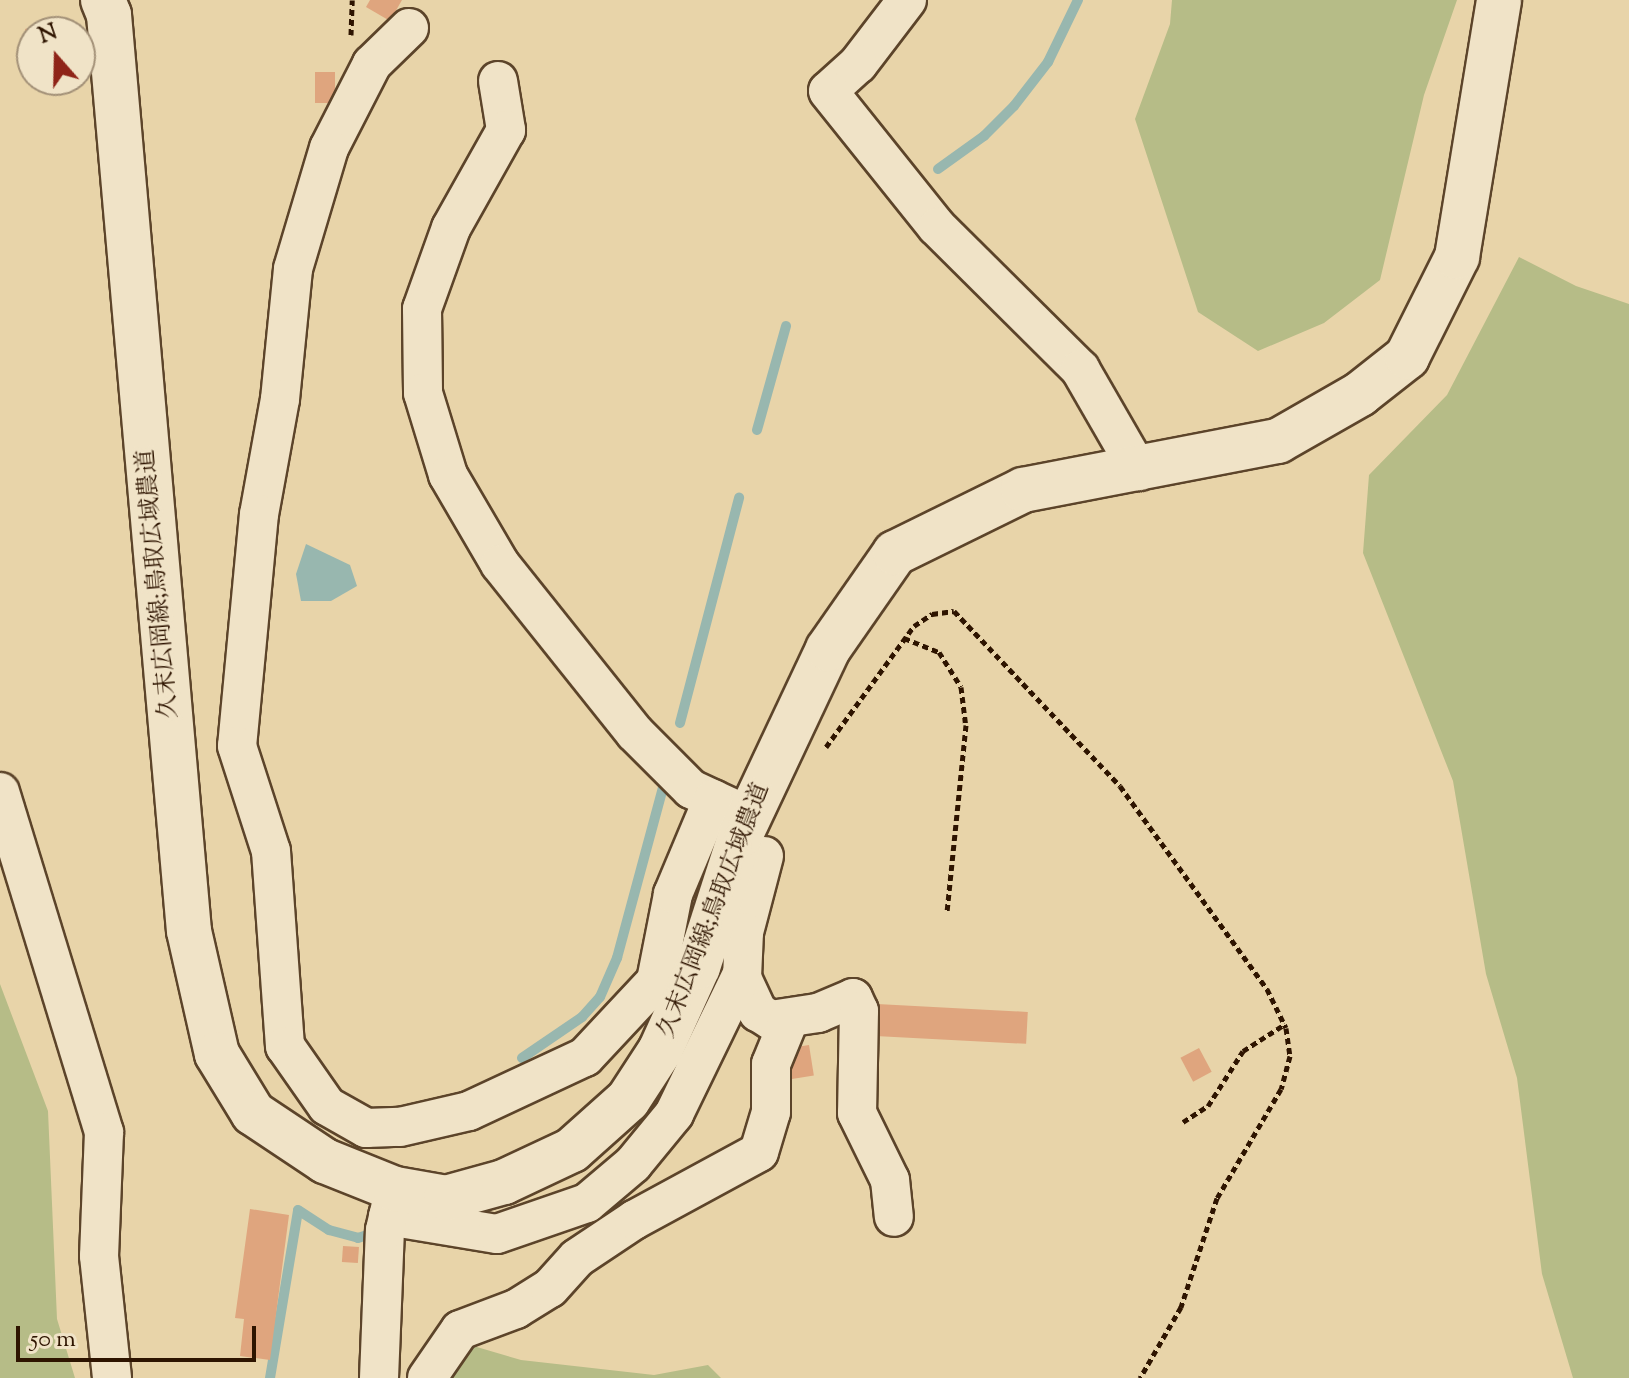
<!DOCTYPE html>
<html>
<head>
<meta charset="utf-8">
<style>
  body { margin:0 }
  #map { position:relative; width:1629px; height:1378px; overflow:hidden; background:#e8d4a9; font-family:"Sorts Mill Goudy","Noto Serif JP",serif }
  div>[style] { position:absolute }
  .green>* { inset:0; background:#b6bc87 }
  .water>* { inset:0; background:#98b7af }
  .stream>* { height:10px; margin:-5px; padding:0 5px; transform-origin:5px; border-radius:5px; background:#98b7af }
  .building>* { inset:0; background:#dfa57e; transform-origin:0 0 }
  .path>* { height:5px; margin-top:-2.5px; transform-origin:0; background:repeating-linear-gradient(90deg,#2e1400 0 6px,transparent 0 10px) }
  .roads { filter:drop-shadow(2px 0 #5c442a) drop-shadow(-2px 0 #5c442a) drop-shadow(0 2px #5c442a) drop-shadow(0 -2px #5c442a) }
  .street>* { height:38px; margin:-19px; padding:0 19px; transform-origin:19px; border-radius:19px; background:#f0e3c7 }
  .secondary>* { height:44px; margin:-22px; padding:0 22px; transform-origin:22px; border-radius:22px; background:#f0e3c7 }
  span { translate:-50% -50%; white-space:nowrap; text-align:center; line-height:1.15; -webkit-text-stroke:7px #f0e3c7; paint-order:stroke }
  .street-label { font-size:24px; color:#2e1400 }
  .north { position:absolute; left:16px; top:16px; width:80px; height:80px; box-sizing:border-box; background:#f0e3c7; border:2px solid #a29077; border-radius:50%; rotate:340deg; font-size:22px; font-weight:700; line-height:32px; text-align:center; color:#2e1400 }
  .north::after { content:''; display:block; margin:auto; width:28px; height:36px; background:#8f2418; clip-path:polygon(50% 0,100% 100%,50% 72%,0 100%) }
  .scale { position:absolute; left:16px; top:1326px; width:240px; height:36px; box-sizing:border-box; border:4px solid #2e1400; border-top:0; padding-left:10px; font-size:24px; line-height:28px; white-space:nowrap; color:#2e1400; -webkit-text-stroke:6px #f0e3c7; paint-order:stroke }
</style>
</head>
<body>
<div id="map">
  <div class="green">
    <i style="clip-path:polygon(1172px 0,1457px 0,1424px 95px,1380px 280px,1324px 323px,1258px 351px,1198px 312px,1135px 119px,1170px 24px)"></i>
    <i style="clip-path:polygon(1519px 257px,1576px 286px,1629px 304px,1629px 1378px,1573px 1378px,1542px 1274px,1517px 1078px,1486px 974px,1453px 781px,1363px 553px,1369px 475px,1447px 395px)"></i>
    <i style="clip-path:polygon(0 984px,48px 1111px,57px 1319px,75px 1378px,0 1378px)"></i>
    <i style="clip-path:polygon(470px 1345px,521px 1360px,654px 1375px,708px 1365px,721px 1378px,445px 1378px)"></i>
  </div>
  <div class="water">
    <i style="clip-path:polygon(306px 544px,350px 565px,357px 586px,331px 601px,301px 601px,296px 574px)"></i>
  </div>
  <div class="stream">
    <i style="left:938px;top:169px;width:57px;rotate:-35.7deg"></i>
    <i style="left:984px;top:136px;width:42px;rotate:-45deg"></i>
    <i style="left:1014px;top:106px;width:56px;rotate:-52.3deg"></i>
    <i style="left:1048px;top:62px;width:69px;rotate:-64.2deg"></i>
    <i style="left:757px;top:430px;width:108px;rotate:-74.4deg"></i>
    <i style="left:680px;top:723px;width:233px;rotate:-75.3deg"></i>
    <i style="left:522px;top:1058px;width:73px;rotate:-34.3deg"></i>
    <i style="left:582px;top:1017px;width:27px;rotate:-48deg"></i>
    <i style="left:600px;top:997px;width:43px;rotate:-66.4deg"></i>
    <i style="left:617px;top:958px;width:176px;rotate:-74.9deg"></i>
    <i style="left:270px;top:1378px;width:170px;rotate:-80.5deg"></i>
    <i style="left:298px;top:1210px;width:37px;rotate:33deg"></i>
    <i style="left:329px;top:1230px;width:30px;rotate:15deg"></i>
    <i style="left:358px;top:1238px;width:19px;rotate:-18deg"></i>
  </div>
  <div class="building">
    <i style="clip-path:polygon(370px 0,402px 0,390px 21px,366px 7px)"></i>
    <i style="clip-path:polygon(38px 26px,39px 32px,32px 32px,28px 46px,25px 29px)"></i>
    <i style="left:315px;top:72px;width:20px;height:31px"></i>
    <i style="left:877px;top:1004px;width:151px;height:32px;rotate:3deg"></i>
    <i style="left:809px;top:1045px;width:31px;height:27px;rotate:81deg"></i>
    <i style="left:1199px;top:1048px;width:27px;height:21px;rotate:62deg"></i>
    <i style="clip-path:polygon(250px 1209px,289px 1215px,270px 1360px,240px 1356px,244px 1319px,235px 1318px)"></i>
    <i style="left:343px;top:1246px;width:16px;height:16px;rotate:4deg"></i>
  </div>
  <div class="path">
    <i style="left:351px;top:35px;width:35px;rotate:-88deg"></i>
    <i style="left:904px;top:638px;width:38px;rotate:22deg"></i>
    <i style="left:939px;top:652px;width:41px;rotate:57.8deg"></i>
    <i style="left:961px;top:687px;width:38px;rotate:83deg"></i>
    <i style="left:966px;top:725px;width:189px;rotate:95.8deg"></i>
    <i style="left:826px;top:747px;width:150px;rotate:-54deg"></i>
    <i style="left:914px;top:626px;width:22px;rotate:-34deg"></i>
    <i style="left:932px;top:614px;width:22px;rotate:-8deg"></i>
    <i style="left:954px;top:611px;width:241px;rotate:46.5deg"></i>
    <i style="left:1120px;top:786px;width:251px;rotate:54.1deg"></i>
    <i style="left:1267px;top:989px;width:43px;rotate:64deg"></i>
    <i style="left:1286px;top:1028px;width:28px;rotate:82deg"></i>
    <i style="left:1290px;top:1056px;width:34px;rotate:105deg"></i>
    <i style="left:1281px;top:1089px;width:126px;rotate:120.4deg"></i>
    <i style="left:1217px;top:1198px;width:115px;rotate:108.3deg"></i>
    <i style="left:1181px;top:1307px;width:82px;rotate:120deg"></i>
    <i style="left:1183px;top:1122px;width:30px;rotate:-33deg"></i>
    <i style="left:1208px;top:1106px;width:65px;rotate:-57.5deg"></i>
    <i style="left:1243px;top:1051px;width:50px;rotate:-32.7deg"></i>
  </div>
  <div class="roads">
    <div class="street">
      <i style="left:907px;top:0;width:81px;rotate:127.4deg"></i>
      <i style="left:858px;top:64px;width:40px;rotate:138deg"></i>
      <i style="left:828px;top:91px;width:174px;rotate:51.3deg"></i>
      <i style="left:937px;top:227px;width:202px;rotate:44.8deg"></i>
      <i style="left:1080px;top:369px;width:118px;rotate:60deg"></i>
      <i style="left:409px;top:28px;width:52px;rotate:135.8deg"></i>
      <i style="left:372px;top:64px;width:94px;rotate:117.1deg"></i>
      <i style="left:329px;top:148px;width:126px;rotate:106.6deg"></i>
      <i style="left:293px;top:269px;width:131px;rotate:95.7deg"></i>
      <i style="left:280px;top:399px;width:117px;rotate:100.3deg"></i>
      <i style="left:259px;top:514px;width:233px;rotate:95.4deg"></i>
      <i style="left:237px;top:746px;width:110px;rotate:72.1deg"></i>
      <i style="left:271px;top:851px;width:196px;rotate:85.9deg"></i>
      <i style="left:285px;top:1046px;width:73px;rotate:55deg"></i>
      <i style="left:327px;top:1106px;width:45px;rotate:29.4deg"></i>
      <i style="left:366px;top:1128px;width:34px;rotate:-2deg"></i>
      <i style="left:400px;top:1127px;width:71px;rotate:-13.1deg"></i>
      <i style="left:469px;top:1111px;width:128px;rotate:-25deg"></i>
      <i style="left:585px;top:1057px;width:104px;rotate:-46.9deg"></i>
      <i style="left:656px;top:981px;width:44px;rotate:-18.4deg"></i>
      <i style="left:498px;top:81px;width:50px;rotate:80.7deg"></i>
      <i style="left:506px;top:130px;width:112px;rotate:119.3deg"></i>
      <i style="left:451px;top:228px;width:86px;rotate:109.7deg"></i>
      <i style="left:422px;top:309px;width:84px;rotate:89.3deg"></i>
      <i style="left:423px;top:393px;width:86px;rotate:73deg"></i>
      <i style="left:448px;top:475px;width:103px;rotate:59.7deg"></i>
      <i style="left:500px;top:564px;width:216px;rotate:51.4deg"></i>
      <i style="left:635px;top:733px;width:79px;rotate:45deg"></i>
      <i style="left:691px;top:789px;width:64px;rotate:25deg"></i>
      <i style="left:0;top:792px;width:356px;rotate:73deg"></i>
      <i style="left:104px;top:1132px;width:124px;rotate:92.3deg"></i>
      <i style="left:99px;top:1256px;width:123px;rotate:83.9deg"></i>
      <i style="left:764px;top:856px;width:79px;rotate:104.7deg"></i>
      <i style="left:744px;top:932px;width:46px;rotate:92.5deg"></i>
      <i style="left:742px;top:978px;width:38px;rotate:65deg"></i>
      <i style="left:758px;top:1012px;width:15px;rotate:32deg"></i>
      <i style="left:771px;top:1020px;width:48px;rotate:-8.5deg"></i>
      <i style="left:818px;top:1013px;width:38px;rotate:-23deg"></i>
      <i style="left:853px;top:998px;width:14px;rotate:65deg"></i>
      <i style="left:859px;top:1011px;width:102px;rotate:91.1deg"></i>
      <i style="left:857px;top:1113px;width:75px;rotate:63.8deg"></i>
      <i style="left:890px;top:1180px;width:37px;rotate:84deg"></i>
      <i style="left:656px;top:981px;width:89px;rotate:-78.9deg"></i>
      <i style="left:673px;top:894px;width:103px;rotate:-67.2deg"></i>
      <i style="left:388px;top:1216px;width:110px;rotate:9.4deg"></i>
      <i style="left:497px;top:1234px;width:95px;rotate:-19deg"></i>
      <i style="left:587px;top:1203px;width:60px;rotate:-40.3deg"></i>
      <i style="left:633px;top:1164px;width:65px;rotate:-50.6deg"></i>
      <i style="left:674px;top:1114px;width:156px;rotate:-64.1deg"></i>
      <i style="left:379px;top:1378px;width:148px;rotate:-87.7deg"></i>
      <i style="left:385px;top:1230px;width:39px;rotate:-77deg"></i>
      <i style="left:427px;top:1378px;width:58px;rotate:-55.5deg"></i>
      <i style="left:460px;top:1330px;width:60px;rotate:-20.6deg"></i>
      <i style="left:516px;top:1309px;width:40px;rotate:-32deg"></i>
      <i style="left:550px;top:1288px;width:40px;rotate:-48deg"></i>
      <i style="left:577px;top:1258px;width:69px;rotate:-33.7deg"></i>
      <i style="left:634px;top:1220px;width:142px;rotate:-28.5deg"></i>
      <i style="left:759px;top:1152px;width:42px;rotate:-73.3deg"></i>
      <i style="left:771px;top:1112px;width:48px;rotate:-90deg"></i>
      <i style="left:771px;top:1064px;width:48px;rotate:-67.8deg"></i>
    </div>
    <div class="secondary">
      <i style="left:103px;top:0;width:16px;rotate:68deg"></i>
      <i style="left:109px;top:15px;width:919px;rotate:85.01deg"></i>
      <i style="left:189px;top:931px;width:126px;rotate:77.2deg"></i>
      <i style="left:217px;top:1054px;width:69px;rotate:58.6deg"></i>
      <i style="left:253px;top:1113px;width:87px;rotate:33.7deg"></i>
      <i style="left:325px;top:1161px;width:75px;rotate:21.8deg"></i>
      <i style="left:395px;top:1189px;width:52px;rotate:10deg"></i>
      <i style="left:446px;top:1198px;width:60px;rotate:-15.4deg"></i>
      <i style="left:504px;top:1182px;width:75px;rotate:-25.2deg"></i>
      <i style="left:572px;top:1150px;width:75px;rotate:-41.8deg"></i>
      <i style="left:628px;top:1100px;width:59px;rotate:-56.9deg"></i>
      <i style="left:660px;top:1051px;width:92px;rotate:-65.7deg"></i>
      <i style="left:698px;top:967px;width:140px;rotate:-72.1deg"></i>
      <i style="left:741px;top:834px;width:204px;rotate:-64.8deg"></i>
      <i style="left:828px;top:649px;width:117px;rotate:-55.1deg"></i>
      <i style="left:895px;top:553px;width:143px;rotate:-26.2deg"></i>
      <i style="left:1023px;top:490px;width:260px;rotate:-10.9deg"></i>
      <i style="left:1278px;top:441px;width:95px;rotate:-29.8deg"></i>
      <i style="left:1360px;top:394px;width:60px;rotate:-38.2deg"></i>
      <i style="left:1407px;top:357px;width:112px;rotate:-63.4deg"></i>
      <i style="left:1457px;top:257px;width:260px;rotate:-80.7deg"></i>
    </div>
  </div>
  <div class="street-label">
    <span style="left:159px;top:584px;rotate:-95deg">久末広岡線;鳥取広域農道</span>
    <span style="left:715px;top:911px;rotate:-69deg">久末広岡線;鳥取広域農道</span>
  </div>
  <div class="north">N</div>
  <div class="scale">50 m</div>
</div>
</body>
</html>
